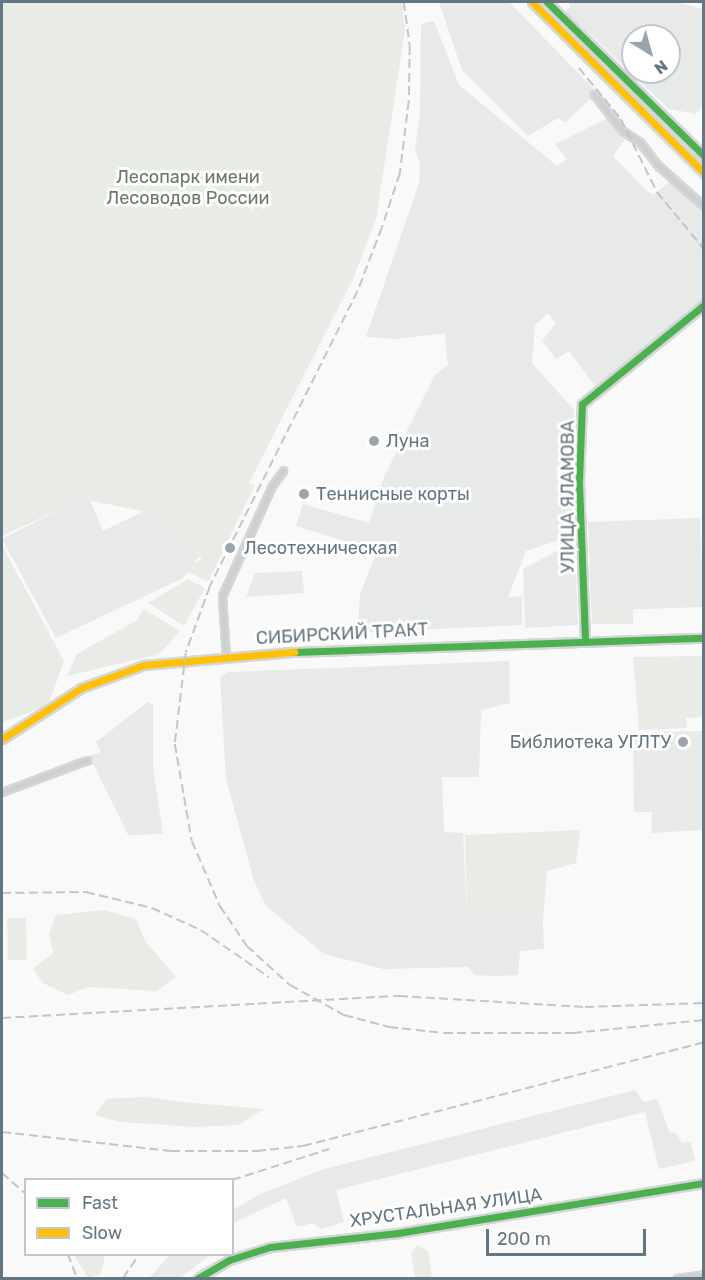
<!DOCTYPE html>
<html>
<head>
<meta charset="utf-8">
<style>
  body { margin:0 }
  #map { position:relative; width:705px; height:1280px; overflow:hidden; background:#f9f9f9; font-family:Rubik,sans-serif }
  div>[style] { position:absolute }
  .built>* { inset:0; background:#e8e9e9; transform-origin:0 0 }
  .green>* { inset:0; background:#e8ebe6; transform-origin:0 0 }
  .roads { filter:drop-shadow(2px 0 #d5d6d7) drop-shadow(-2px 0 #d5d6d7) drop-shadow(0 2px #d5d6d7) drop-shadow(0 -2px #d5d6d7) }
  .street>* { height:4.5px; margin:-2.25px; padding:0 2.25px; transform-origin:2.25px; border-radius:2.25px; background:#cecfd0 }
  .fast>* { height:7px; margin:-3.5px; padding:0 3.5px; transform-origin:3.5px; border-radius:3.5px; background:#4caf50 }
  .slow>* { height:7px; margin:-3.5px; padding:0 3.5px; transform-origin:3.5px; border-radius:3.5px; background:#ffc107 }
  .rail>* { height:1.5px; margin-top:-0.75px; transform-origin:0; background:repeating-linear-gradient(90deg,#c3c5c6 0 9px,transparent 0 13.5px) }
  .dots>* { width:16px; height:16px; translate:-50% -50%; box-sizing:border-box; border:3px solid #fff; border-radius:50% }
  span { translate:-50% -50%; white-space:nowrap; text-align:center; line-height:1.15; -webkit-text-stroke:6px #fff; paint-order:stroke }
  .park-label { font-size:18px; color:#687a64 }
  .poi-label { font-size:18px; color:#657683 }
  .left { translate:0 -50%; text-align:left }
  .right { translate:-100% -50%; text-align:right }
  .street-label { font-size:18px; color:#657683 }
  .frame { position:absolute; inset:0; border:3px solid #657683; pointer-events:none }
  .legend { position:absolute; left:24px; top:1178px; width:210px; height:78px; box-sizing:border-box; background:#fff; border:2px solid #c1c8cd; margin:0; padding:8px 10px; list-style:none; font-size:18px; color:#657683 }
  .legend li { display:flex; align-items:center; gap:12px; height:30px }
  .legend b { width:30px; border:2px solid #c1c8cd }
  .north { position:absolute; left:621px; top:24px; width:60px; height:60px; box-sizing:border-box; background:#fff; border:2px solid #c1c8cd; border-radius:50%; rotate:143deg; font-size:16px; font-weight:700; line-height:24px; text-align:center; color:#657683 }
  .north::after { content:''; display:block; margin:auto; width:21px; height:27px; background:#99a4ac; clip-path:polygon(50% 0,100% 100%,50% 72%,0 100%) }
  .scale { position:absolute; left:486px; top:1229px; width:160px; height:27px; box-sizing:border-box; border:3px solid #657683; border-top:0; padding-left:8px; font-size:18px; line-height:21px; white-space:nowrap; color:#657683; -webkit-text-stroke:4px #fff; paint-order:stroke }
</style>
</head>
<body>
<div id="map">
  <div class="built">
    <i style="clip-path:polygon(439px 2px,509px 2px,597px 92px,565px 123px,558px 118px,528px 136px,462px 70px)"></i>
    <i style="clip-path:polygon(evenodd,569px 2px,675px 2px,703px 9px,703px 104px,696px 114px,669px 109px,565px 11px,570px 7px,569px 2px,633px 36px,669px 36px,669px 72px,633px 72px,633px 36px)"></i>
    <i style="clip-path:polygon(434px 21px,459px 85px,557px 166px,567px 159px,555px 144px,610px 117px,625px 139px,613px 156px,644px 188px,653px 195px,671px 180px,703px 214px,703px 301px,595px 386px,569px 351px,556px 359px,542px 341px,556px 323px,548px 313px,535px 325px,532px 363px,574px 410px,575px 456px,556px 467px,560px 492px,574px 490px,574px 517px,570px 530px,559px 540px,526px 551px,508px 597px,522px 596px,522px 625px,358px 633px,360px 594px,377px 551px,296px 526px,303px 504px,369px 523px,384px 477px,435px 375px,448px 365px,445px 333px,398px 339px,366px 337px,419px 183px,420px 163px,415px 150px,420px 111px,421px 24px)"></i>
    <i style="clip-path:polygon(88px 495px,103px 531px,146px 510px,200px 555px,183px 578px,56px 638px,2px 539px)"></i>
    <i style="left:700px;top:518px;width:89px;height:112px;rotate:88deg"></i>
    <i style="clip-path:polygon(568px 545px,575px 546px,578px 625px,525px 628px,523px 569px)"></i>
    <i style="clip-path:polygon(302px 571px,304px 593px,246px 597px,255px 573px)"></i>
    <i style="clip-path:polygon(509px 661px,510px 703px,481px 710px,479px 777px,442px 777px,444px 832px,463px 833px,467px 915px,543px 920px,544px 949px,520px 951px,518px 975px,494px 976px,474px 975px,468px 967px,383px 969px,324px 954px,266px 906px,254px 881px,226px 779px,220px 677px,228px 672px)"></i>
    <i style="clip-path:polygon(148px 702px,153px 705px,153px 767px,163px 834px,128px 835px,94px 765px,87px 763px,86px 757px,101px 752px,96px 742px)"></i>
    <i style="clip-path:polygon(703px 731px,703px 830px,651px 833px,652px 812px,634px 812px,633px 732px)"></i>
    <i style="clip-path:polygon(635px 1090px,644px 1102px,657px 1099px,670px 1133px,675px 1132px,682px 1143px,691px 1142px,695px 1161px,659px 1169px,645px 1112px,336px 1190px,344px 1222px,321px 1229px,313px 1223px,297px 1227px,286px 1198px,233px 1223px,233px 1210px,258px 1195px,324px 1169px)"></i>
    <i style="clip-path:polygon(170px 1255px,170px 1254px,210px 1255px,180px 1278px,149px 1278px)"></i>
  </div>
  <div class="green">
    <i style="clip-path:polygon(2px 2px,402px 2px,405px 30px,376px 219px,353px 279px,249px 483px,255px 485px,208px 582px,182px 569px,202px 559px,148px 512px,82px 499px,2px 536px)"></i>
    <i style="clip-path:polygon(2px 545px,64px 661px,48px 706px,2px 722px)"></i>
    <i style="clip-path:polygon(188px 579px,205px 588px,184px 626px,148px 603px)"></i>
    <i style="clip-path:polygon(144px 609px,180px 631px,163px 650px,156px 655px,67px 676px,77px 654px,137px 620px)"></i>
    <i style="left:633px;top:609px;width:15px;height:41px;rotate:90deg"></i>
    <i style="clip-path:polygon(703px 656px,703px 717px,686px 718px,687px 728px,639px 730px,633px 657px)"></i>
    <i style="clip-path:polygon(580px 830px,576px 863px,547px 871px,543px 920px,467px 915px,465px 835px)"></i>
    <i style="clip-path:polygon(104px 910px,136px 919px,145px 941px,176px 977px,157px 991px,88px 987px,68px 995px,43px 983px,33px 969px,53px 953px,49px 933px,56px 915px)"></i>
    <i style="left:26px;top:918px;width:42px;height:19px;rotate:89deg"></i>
    <i style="clip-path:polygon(145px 1097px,183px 1102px,264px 1109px,238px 1125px,196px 1127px,121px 1122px,95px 1115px,106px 1099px)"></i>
    <i style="clip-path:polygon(417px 1245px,428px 1251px,432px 1278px,415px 1278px,411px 1254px)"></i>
    <i style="clip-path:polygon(74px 1255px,105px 1255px,101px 1274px,88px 1278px)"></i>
  </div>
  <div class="roads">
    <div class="street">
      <i style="left:594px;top:94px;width:47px;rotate:51.9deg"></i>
      <i style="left:623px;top:131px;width:20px;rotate:33deg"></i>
      <i style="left:640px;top:142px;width:31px;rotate:52deg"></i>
      <i style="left:659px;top:166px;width:60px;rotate:41.6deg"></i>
      <i style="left:226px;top:657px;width:61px;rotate:-93.8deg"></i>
      <i style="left:222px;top:596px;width:121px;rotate:-65.6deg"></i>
      <i style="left:272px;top:486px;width:19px;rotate:-54deg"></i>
      <i style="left:2px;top:792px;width:91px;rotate:-20.6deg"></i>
      <i style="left:677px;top:1278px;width:27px;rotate:-8deg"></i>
    </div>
    <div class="fast">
      <i style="left:547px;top:2px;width:220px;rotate:44.4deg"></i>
      <i style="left:585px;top:639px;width:158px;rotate:-92.2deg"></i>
      <i style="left:579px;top:481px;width:77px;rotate:-87.8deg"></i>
      <i style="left:582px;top:404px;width:157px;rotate:-39.1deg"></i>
      <i style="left:294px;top:652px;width:410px;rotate:-2deg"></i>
      <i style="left:198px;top:1278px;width:36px;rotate:-30deg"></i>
      <i style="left:229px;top:1260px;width:43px;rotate:-17.6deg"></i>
      <i style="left:270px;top:1247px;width:129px;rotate:-6.2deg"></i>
      <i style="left:398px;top:1233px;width:310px;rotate:-9.3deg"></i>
    </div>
    <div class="slow">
      <i style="left:532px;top:2px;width:243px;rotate:44.8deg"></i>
      <i style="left:2px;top:739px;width:94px;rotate:-32.8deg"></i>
      <i style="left:81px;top:688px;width:67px;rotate:-20.1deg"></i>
      <i style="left:144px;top:665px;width:151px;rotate:-5deg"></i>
    </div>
  </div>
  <div class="rail">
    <i style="left:404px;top:2px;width:44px;rotate:82.2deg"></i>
    <i style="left:410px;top:46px;width:55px;rotate:91deg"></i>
    <i style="left:409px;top:101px;width:74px;rotate:97deg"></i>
    <i style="left:400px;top:174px;width:57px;rotate:108.4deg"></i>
    <i style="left:382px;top:228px;width:67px;rotate:110.9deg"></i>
    <i style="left:358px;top:291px;width:331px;rotate:116.6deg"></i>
    <i style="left:210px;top:587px;width:70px;rotate:110deg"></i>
    <i style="left:186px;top:653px;width:92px;rotate:96.9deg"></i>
    <i style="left:175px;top:744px;width:98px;rotate:80.1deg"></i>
    <i style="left:192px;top:841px;width:71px;rotate:66.7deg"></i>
    <i style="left:220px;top:906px;width:48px;rotate:56deg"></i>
    <i style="left:247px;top:946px;width:58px;rotate:42.2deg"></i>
    <i style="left:290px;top:985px;width:62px;rotate:29.1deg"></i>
    <i style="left:344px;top:1015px;width:47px;rotate:14.9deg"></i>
    <i style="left:389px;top:1027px;width:55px;rotate:6.2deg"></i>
    <i style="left:444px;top:1033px;width:129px"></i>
    <i style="left:573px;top:1033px;width:132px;rotate:-5.7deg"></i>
    <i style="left:579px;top:68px;width:66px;rotate:50.5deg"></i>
    <i style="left:621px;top:119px;width:81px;rotate:63.7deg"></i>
    <i style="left:657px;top:192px;width:74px;rotate:50.5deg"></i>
    <i style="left:2px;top:893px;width:84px;rotate:-0.7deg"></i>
    <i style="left:86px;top:892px;width:68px;rotate:13.6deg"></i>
    <i style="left:152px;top:908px;width:54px;rotate:24.2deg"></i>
    <i style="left:201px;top:930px;width:83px;rotate:34.7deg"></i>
    <i style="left:2px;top:1018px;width:398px;rotate:-3.2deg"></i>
    <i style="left:399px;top:996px;width:186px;rotate:3.4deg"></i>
    <i style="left:585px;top:1007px;width:119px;rotate:-1.9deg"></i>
    <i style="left:2px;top:1132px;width:170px;rotate:6.4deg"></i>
    <i style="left:171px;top:1151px;width:86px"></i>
    <i style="left:257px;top:1151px;width:46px;rotate:-6.2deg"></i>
    <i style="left:303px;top:1146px;width:414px;rotate:-14.5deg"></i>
    <i style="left:2px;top:1173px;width:32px;rotate:41deg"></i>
    <i style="left:232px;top:1180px;width:102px;rotate:-17.7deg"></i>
    <i style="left:68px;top:1254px;width:26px;rotate:69deg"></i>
    <i style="left:123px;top:1278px;width:29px;rotate:-56deg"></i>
  </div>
  <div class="dots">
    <i style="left:374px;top:441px;background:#99a4ac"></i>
    <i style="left:304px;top:494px;background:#99a4ac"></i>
    <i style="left:230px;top:548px;background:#99a4ac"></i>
    <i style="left:683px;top:742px;background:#99a4ac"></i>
  </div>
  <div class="park-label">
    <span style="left:188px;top:188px">Лесопарк имени<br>Лесоводов России</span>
  </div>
  <div class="poi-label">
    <span class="left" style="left:386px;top:441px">Луна</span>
    <span class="left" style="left:316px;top:494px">Теннисные корты</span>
    <span class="left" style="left:244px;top:548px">Лесотехническая</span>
    <span class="right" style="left:671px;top:742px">Библиотека УГЛТУ</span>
  </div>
  <div class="street-label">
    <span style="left:568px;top:497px;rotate:-90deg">УЛИЦА ЯЛАМОВА</span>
    <span style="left:342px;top:634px;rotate:-3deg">СИБИРСКИЙ ТРАКТ</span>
    <span style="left:446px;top:1208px;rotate:-8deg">ХРУСТАЛЬНАЯ УЛИЦА</span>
  </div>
  <div class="frame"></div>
  <ul class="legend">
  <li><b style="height:8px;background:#4caf50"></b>Fast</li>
  <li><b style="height:8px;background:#ffc107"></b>Slow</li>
  </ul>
  <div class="north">N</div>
  <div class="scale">200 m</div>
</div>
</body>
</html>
